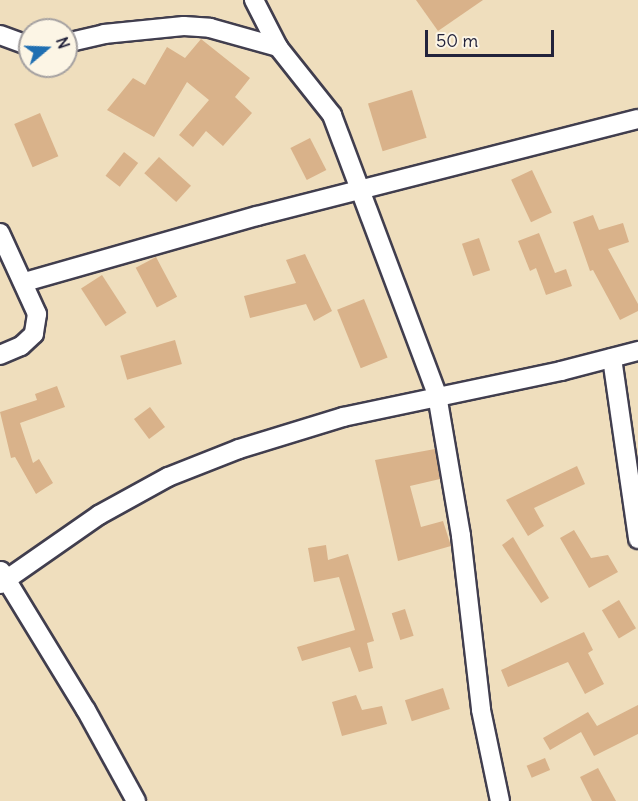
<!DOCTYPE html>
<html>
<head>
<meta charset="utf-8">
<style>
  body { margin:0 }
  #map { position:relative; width:638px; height:801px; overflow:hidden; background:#efdebd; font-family:Delius,sans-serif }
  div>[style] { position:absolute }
  .building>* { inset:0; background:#d9b28a; transform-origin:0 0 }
  .roads { filter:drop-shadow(2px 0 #413e4e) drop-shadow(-2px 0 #413e4e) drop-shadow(0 2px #413e4e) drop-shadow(0 -2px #413e4e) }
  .minor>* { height:18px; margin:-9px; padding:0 9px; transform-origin:9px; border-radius:9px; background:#fff }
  span { translate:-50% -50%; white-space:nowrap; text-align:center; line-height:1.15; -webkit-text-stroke:5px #fcf5e5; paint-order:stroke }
  .north { position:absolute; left:18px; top:18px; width:60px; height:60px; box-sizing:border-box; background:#fcf5e5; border:2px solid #a5a1a1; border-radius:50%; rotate:71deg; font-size:16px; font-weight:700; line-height:24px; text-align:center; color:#22223b }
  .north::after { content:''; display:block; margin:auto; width:21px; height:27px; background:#1f6fb2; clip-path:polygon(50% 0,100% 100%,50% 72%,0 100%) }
  .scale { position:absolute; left:425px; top:30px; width:129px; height:27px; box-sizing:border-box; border:3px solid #22223b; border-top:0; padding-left:8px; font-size:18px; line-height:21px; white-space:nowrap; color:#22223b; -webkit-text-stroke:4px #fcf5e5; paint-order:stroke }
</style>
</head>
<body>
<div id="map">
  <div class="building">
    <i style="clip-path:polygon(416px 0,483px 0,438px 31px)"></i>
    <i style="clip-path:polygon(201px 39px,250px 78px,235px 97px,252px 113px,223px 146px,206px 131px,193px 147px,179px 135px,209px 100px,187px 82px,154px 137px,107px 110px,133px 78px,145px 85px,167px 47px,185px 58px)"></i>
    <i style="left:412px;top:90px;width:50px;height:46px;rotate:73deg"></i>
    <i style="left:40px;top:113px;width:47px;height:28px;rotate:67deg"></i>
    <i style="left:310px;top:138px;width:36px;height:22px;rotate:63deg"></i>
    <i style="left:124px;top:152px;width:18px;height:30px;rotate:38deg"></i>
    <i style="left:159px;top:157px;width:43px;height:22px;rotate:42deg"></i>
    <i style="left:532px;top:170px;width:47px;height:23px;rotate:65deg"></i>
    <i style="clip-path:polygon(593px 215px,599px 230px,623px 223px,629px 242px,608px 249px,638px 304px,638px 311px,620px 320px,593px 270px,590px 271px,573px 222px)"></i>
    <i style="clip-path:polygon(539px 233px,555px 273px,566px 269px,572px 286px,546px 295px,536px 268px,530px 271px,518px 241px)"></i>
    <i style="left:479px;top:238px;width:34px;height:18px;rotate:71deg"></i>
    <i style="clip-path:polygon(305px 254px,332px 311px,314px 321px,306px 304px,250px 318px,244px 296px,296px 283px,286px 260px)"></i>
    <i style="left:156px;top:257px;width:45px;height:23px;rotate:62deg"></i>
    <i style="left:102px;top:275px;width:45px;height:25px;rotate:57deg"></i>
    <i style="left:364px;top:299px;width:63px;height:29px;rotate:68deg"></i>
    <i style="left:175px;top:340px;width:25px;height:57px;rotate:74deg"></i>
    <i style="clip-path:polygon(57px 386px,65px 407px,20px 423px,33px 463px,39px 459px,53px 483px,36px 494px,15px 457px,11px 458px,0 412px,37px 400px,35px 394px)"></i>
    <i style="left:150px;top:407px;width:25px;height:20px;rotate:53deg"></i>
    <i style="clip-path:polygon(435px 449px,440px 479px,410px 486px,421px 527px,443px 521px,451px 546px,398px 561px,375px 460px)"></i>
    <i style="clip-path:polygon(577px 466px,585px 484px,534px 508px,544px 526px,528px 536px,506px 500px)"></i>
    <i style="clip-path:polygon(574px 530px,591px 558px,608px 555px,618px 572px,589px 588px,560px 538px)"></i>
    <i style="clip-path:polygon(513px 537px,549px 598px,541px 603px,502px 545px)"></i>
    <i style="clip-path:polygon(326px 545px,328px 560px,348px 554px,374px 641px,367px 643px,373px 668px,359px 672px,350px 647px,302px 661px,297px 647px,355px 630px,339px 577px,314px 582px,308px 548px)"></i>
    <i style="left:619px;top:600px;width:33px;height:20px;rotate:59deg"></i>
    <i style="left:405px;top:609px;width:28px;height:14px;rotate:72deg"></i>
    <i style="clip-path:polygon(584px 632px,593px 650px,588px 653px,604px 684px,585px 694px,568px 662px,508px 687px,501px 670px)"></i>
    <i style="left:443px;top:688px;width:22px;height:40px;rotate:72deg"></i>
    <i style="clip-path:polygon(356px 695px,362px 710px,382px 706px,387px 724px,342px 736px,332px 702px)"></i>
    <i style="clip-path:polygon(638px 705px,638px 734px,594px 756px,581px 732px,550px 750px,543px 738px,588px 712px,597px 726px)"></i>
    <i style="left:545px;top:758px;width:13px;height:20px;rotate:67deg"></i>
    <i style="clip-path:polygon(598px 768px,616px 801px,592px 801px,580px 777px)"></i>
  </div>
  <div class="roads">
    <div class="minor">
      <i style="left:254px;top:0;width:53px;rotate:62.9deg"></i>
      <i style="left:278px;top:47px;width:87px;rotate:51.5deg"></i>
      <i style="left:332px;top:115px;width:299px;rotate:69.4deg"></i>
      <i style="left:437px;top:395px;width:143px;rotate:80.3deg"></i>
      <i style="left:461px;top:536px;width:175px;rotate:83.4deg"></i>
      <i style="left:481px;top:710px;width:93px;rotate:78.2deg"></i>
      <i style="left:0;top:35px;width:32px;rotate:20deg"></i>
      <i style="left:66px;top:43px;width:39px;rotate:-13deg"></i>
      <i style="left:104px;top:34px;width:80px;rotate:-5.7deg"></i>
      <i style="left:184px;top:26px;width:26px;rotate:4deg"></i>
      <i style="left:210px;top:28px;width:71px;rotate:15.6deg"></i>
      <i style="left:0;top:233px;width:89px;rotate:65.4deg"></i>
      <i style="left:37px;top:314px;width:20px;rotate:99deg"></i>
      <i style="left:34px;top:334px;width:18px;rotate:137deg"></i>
      <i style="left:21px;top:346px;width:23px;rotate:157deg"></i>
      <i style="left:25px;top:282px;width:241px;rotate:-15.9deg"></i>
      <i style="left:257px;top:216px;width:393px;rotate:-14.3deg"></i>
      <i style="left:612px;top:358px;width:183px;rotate:81.8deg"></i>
      <i style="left:1px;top:571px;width:163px;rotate:58.6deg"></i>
      <i style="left:86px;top:710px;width:104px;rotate:61.2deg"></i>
      <i style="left:0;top:584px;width:121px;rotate:-34.9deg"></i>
      <i style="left:99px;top:515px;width:79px;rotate:-28.8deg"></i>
      <i style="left:168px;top:477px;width:76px;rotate:-21.5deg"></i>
      <i style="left:239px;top:449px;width:109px;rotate:-17.1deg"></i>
      <i style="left:343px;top:417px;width:223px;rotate:-11.9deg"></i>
      <i style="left:561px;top:371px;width:80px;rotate:-14.6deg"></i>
    </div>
  </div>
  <div class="north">N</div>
  <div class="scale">50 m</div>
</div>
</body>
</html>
